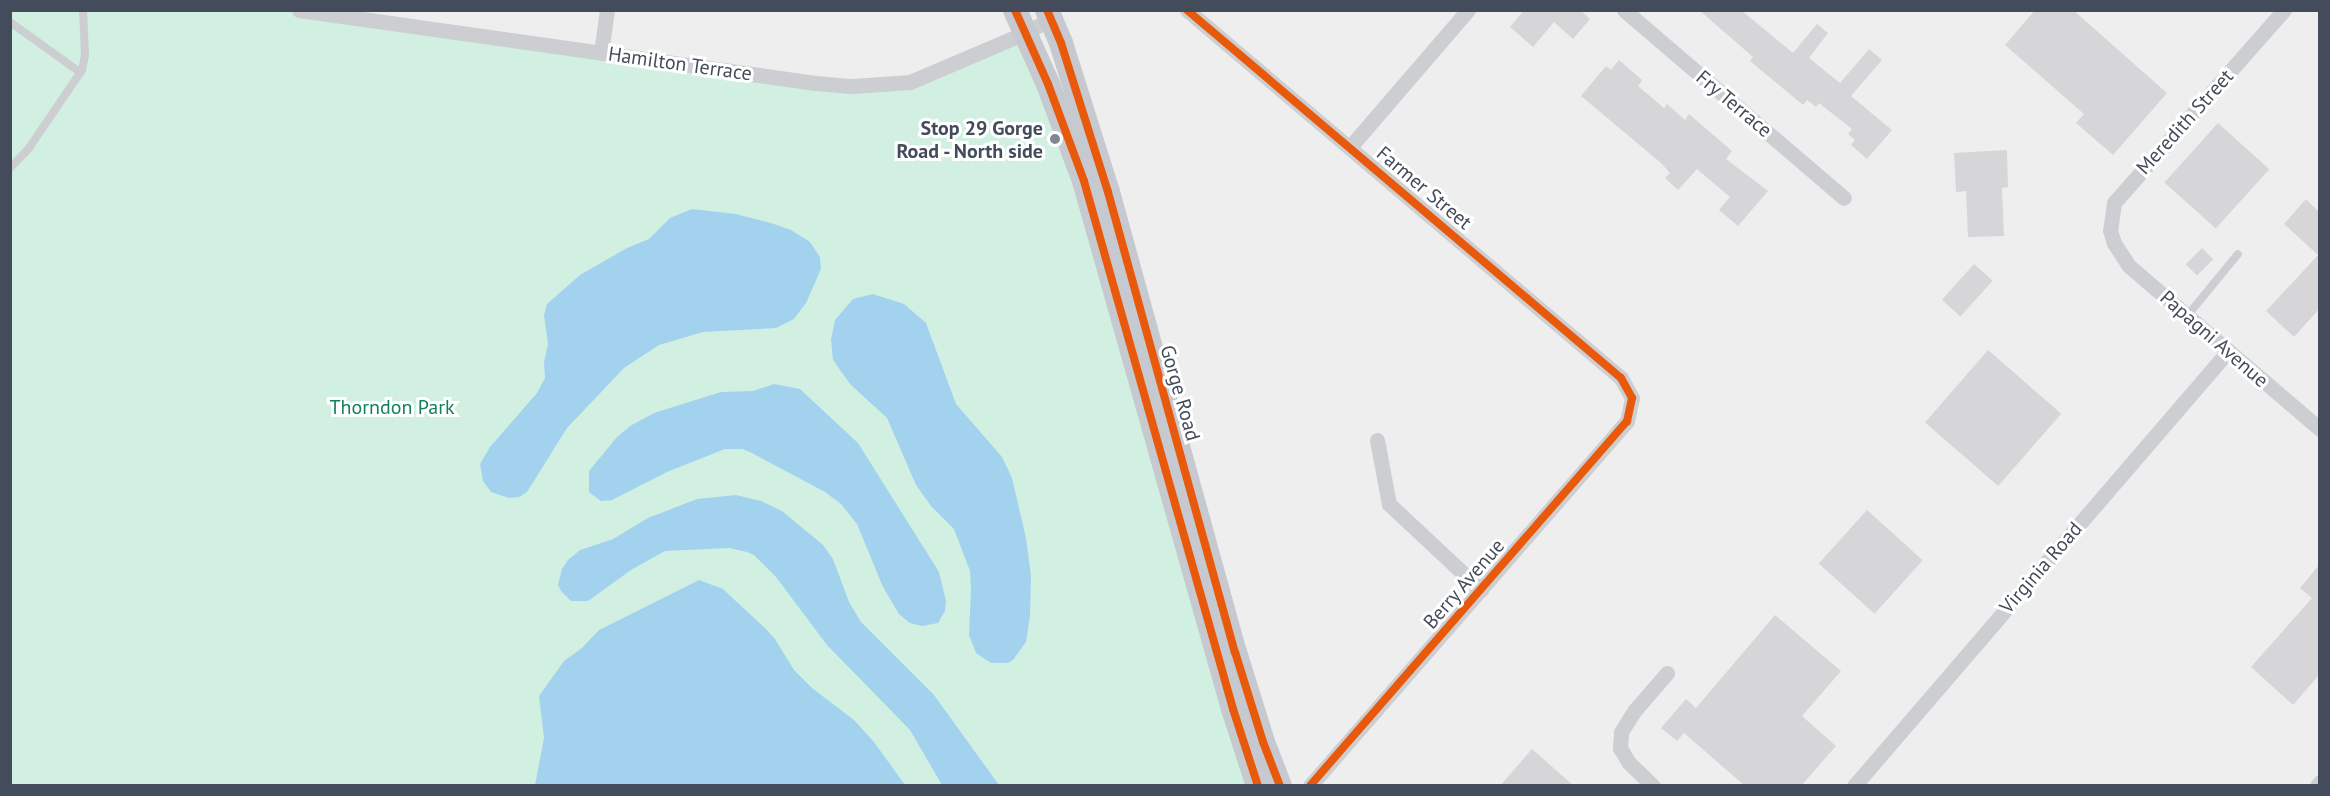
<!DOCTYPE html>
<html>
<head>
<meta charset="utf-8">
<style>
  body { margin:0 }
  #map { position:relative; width:2330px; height:796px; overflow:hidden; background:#efeeee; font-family:"PT Sans",sans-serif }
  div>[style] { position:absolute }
  .green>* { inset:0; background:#d1f0e2 }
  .water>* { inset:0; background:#a3d2ef }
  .building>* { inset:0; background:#d6d6d8; transform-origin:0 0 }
  .lane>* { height:8px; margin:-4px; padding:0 4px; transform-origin:4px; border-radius:4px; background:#ccced1 }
  .street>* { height:15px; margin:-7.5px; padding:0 7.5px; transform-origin:7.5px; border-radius:7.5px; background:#ccced1 }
  .primary>* { height:24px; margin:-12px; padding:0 12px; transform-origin:12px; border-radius:12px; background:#c6c9cf }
  .cycleway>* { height:8px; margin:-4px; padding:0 4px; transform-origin:4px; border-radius:4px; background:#e8590c }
  .dots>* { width:16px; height:16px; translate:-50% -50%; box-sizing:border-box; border:3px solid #fff; border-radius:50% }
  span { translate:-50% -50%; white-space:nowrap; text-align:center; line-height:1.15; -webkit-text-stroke:6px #fff; paint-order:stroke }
  .street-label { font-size:20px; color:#444c5b }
  .poi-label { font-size:20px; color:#444c5b; font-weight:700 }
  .right { translate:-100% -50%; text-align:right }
  .park-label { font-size:20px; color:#12805d }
  .frame { position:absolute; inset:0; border:12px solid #444c5b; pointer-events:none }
</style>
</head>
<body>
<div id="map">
  <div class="green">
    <i style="clip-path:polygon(10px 11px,299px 11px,815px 83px,910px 82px,1025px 33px,1048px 84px,1258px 785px,11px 785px)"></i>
  </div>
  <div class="water">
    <i style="clip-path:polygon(692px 209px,736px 214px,771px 223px,791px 230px,810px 242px,820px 257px,821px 269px,806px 303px,794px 319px,776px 328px,703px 332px,659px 345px,624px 368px,567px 428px,527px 492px,519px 497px,509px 498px,491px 492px,483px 481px,480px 464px,490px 447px,537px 393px,545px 378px,544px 362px,548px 344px,544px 315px,547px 304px,580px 275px,627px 248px,649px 239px,670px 218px)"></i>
    <i style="clip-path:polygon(873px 294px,904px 304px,926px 323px,956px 404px,1002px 457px,1012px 478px,1026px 538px,1031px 576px,1030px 616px,1026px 642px,1013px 660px,1008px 663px,991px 663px,976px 653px,969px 635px,971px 589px,970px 571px,954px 529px,931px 506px,916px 485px,887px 418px,850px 384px,833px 360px,831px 340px,835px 320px,853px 299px)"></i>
    <i style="clip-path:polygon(774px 384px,800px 389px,858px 443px,939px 572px,946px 601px,945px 611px,938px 623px,922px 626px,910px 623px,899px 614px,883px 587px,857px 524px,841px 504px,825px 492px,750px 452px,742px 449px,725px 449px,667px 472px,612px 500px,601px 501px,589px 492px,589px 471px,617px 437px,630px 426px,654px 413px,721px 392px,753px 391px)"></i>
    <i style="clip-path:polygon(736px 495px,761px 501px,782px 511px,823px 545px,833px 559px,849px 602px,861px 622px,934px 695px,999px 785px,942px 785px,910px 730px,827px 645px,776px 577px,754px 555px,747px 552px,729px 548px,665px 551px,631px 570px,588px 601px,571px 601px,561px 591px,558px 585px,562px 569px,568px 560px,580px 550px,613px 539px,648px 518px,697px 499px)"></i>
    <i style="clip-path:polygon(699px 580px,723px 589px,766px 629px,775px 639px,794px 670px,812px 688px,854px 720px,874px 742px,905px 785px,535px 785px,544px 738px,539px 696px,564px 661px,582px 648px,599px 630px)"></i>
  </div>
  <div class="building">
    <i style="clip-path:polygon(1524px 10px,1580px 10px,1590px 19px,1573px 39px,1554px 22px,1533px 47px,1510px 27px)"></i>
    <i style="clip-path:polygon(1699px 10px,1741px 10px,1793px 53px,1817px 24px,1828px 33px,1809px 58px,1840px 83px,1869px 49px,1882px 60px,1851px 96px,1892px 130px,1867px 159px,1851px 145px,1855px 140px,1848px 134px,1852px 129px,1819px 103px,1816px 107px,1807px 100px,1803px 105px,1750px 61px,1753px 57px)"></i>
    <i style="clip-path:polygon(2035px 10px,2073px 10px,2167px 93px,2113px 155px,2076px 123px,2084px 114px,2005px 45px)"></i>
    <i style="clip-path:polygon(1619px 60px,1642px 80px,1638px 86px,1664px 108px,1667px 104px,1685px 120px,1689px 114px,1732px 151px,1726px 159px,1768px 191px,1738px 226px,1719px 210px,1730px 197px,1697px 169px,1678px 190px,1665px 178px,1670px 173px,1661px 163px,1581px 96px,1606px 66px,1611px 70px)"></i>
    <i style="left:2218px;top:123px;width:69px;height:80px;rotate:42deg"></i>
    <i style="clip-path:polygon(2007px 150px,2008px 187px,2002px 188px,2004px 236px,1968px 237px,1966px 191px,1956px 192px,1954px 153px)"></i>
    <i style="clip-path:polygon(2306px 199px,2319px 212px,2319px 309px,2294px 337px,2266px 311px,2318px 255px,2284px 224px)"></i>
    <i style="left:2202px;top:248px;width:16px;height:23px;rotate:45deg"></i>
    <i style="left:1974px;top:264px;width:25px;height:48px;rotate:42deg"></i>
    <i style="left:1988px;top:350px;width:97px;height:96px;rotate:41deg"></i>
    <i style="left:1867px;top:510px;width:75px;height:72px;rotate:42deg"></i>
    <i style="clip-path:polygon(2319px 565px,2319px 675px,2293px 705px,2251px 667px,2312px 598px,2300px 588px)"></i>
    <i style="clip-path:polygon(1775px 615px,1841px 671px,1802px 716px,1836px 746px,1801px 786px,1745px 786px,1684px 733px,1677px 741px,1661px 728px,1686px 699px,1696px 708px)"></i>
    <i style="clip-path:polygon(1532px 749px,1574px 786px,1500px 786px)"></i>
  </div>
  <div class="lane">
    <i style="left:10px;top:22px;width:87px;rotate:35.7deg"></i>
    <i style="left:10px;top:168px;width:28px;rotate:-46deg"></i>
    <i style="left:29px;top:148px;width:94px;rotate:-55.8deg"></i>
    <i style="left:82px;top:70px;width:15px;rotate:-79deg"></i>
    <i style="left:85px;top:55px;width:45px;rotate:-92.5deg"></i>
    <i style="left:2187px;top:316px;width:80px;rotate:-50.6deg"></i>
  </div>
  <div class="street">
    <i style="left:299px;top:10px;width:521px;rotate:8.05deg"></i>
    <i style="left:815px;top:83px;width:38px;rotate:5deg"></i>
    <i style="left:853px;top:86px;width:57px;rotate:-4deg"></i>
    <i style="left:910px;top:82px;width:125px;rotate:-23.1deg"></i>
    <i style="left:1025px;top:33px;width:29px;rotate:-29deg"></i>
    <i style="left:1187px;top:10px;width:569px;rotate:40.3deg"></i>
    <i style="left:1621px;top:378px;width:23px;rotate:61deg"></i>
    <i style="left:1632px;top:398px;width:24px;rotate:102deg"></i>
    <i style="left:1627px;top:421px;width:483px;rotate:131deg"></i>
    <i style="left:1624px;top:10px;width:289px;rotate:40.5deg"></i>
    <i style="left:2284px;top:10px;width:257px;rotate:131.4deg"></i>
    <i style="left:2114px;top:203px;width:27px;rotate:98deg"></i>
    <i style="left:2110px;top:230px;width:14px;rotate:73deg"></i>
    <i style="left:2114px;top:243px;width:27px;rotate:57deg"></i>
    <i style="left:2129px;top:266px;width:251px;rotate:40.5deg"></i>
    <i style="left:601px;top:53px;width:43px;rotate:-82.1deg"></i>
    <i style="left:1350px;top:147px;width:181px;rotate:-49.3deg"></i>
    <i style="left:1377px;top:440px;width:65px;rotate:79.4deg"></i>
    <i style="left:1389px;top:504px;width:126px;rotate:43.1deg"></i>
    <i style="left:1653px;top:786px;width:33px;rotate:-136deg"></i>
    <i style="left:1629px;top:763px;width:17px;rotate:-121deg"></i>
    <i style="left:1620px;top:748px;width:16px;rotate:-86deg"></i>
    <i style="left:1621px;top:732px;width:26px;rotate:-58deg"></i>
    <i style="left:1635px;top:710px;width:49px;rotate:-49.1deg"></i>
    <i style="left:1854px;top:786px;width:574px;rotate:-49.31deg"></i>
    <i style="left:2317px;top:786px;width:5px;rotate:-53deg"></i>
  </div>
  <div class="primary">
    <i style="left:1015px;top:10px;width:81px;rotate:66deg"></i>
    <i style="left:1048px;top:84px;width:103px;rotate:69.6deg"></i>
    <i style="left:1084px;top:181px;width:549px;rotate:74.24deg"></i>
    <i style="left:1233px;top:709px;width:81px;rotate:72deg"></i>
    <i style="left:1047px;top:10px;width:36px;rotate:67deg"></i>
    <i style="left:1061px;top:43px;width:156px;rotate:72.5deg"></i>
    <i style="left:1108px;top:192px;width:477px;rotate:74.6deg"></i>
    <i style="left:1235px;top:652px;width:94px;rotate:72.7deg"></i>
    <i style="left:1263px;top:742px;width:47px;rotate:68.9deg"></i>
  </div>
  <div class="cycleway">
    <i style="left:1015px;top:10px;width:81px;rotate:66deg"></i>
    <i style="left:1048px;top:84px;width:103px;rotate:69.6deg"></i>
    <i style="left:1084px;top:181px;width:549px;rotate:74.24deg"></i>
    <i style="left:1233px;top:709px;width:81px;rotate:72deg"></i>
    <i style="left:1047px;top:10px;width:36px;rotate:67deg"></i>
    <i style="left:1061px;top:43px;width:156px;rotate:72.5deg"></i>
    <i style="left:1108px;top:192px;width:477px;rotate:74.6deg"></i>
    <i style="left:1235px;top:652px;width:94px;rotate:72.7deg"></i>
    <i style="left:1263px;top:742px;width:47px;rotate:68.9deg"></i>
    <i style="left:1187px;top:10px;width:569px;rotate:40.3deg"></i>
    <i style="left:1621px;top:378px;width:23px;rotate:61deg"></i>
    <i style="left:1632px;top:398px;width:24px;rotate:102deg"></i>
    <i style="left:1627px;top:421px;width:483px;rotate:131deg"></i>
  </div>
  <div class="dots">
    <i style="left:1055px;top:139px;background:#80858e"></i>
  </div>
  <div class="street-label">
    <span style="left:680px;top:64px;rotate:8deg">Hamilton Terrace</span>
    <span style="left:1734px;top:104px;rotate:40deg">Fry Terrace</span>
    <span style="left:2185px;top:122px;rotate:-48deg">Meredith Street</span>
    <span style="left:1424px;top:188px;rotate:40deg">Farmer Street</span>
    <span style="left:2214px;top:339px;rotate:41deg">Papagni Avenue</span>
    <span style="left:1180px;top:393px;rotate:74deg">Gorge Road</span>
    <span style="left:2041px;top:568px;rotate:-49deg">Virginia Road</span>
    <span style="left:1464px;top:584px;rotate:-49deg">Berry Avenue</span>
  </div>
  <div class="poi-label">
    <span class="right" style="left:1043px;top:140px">Stop 29 Gorge<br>Road - North side</span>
  </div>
  <div class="park-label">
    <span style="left:392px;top:407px">Thorndon Park</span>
  </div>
  <div class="frame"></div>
</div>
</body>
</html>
